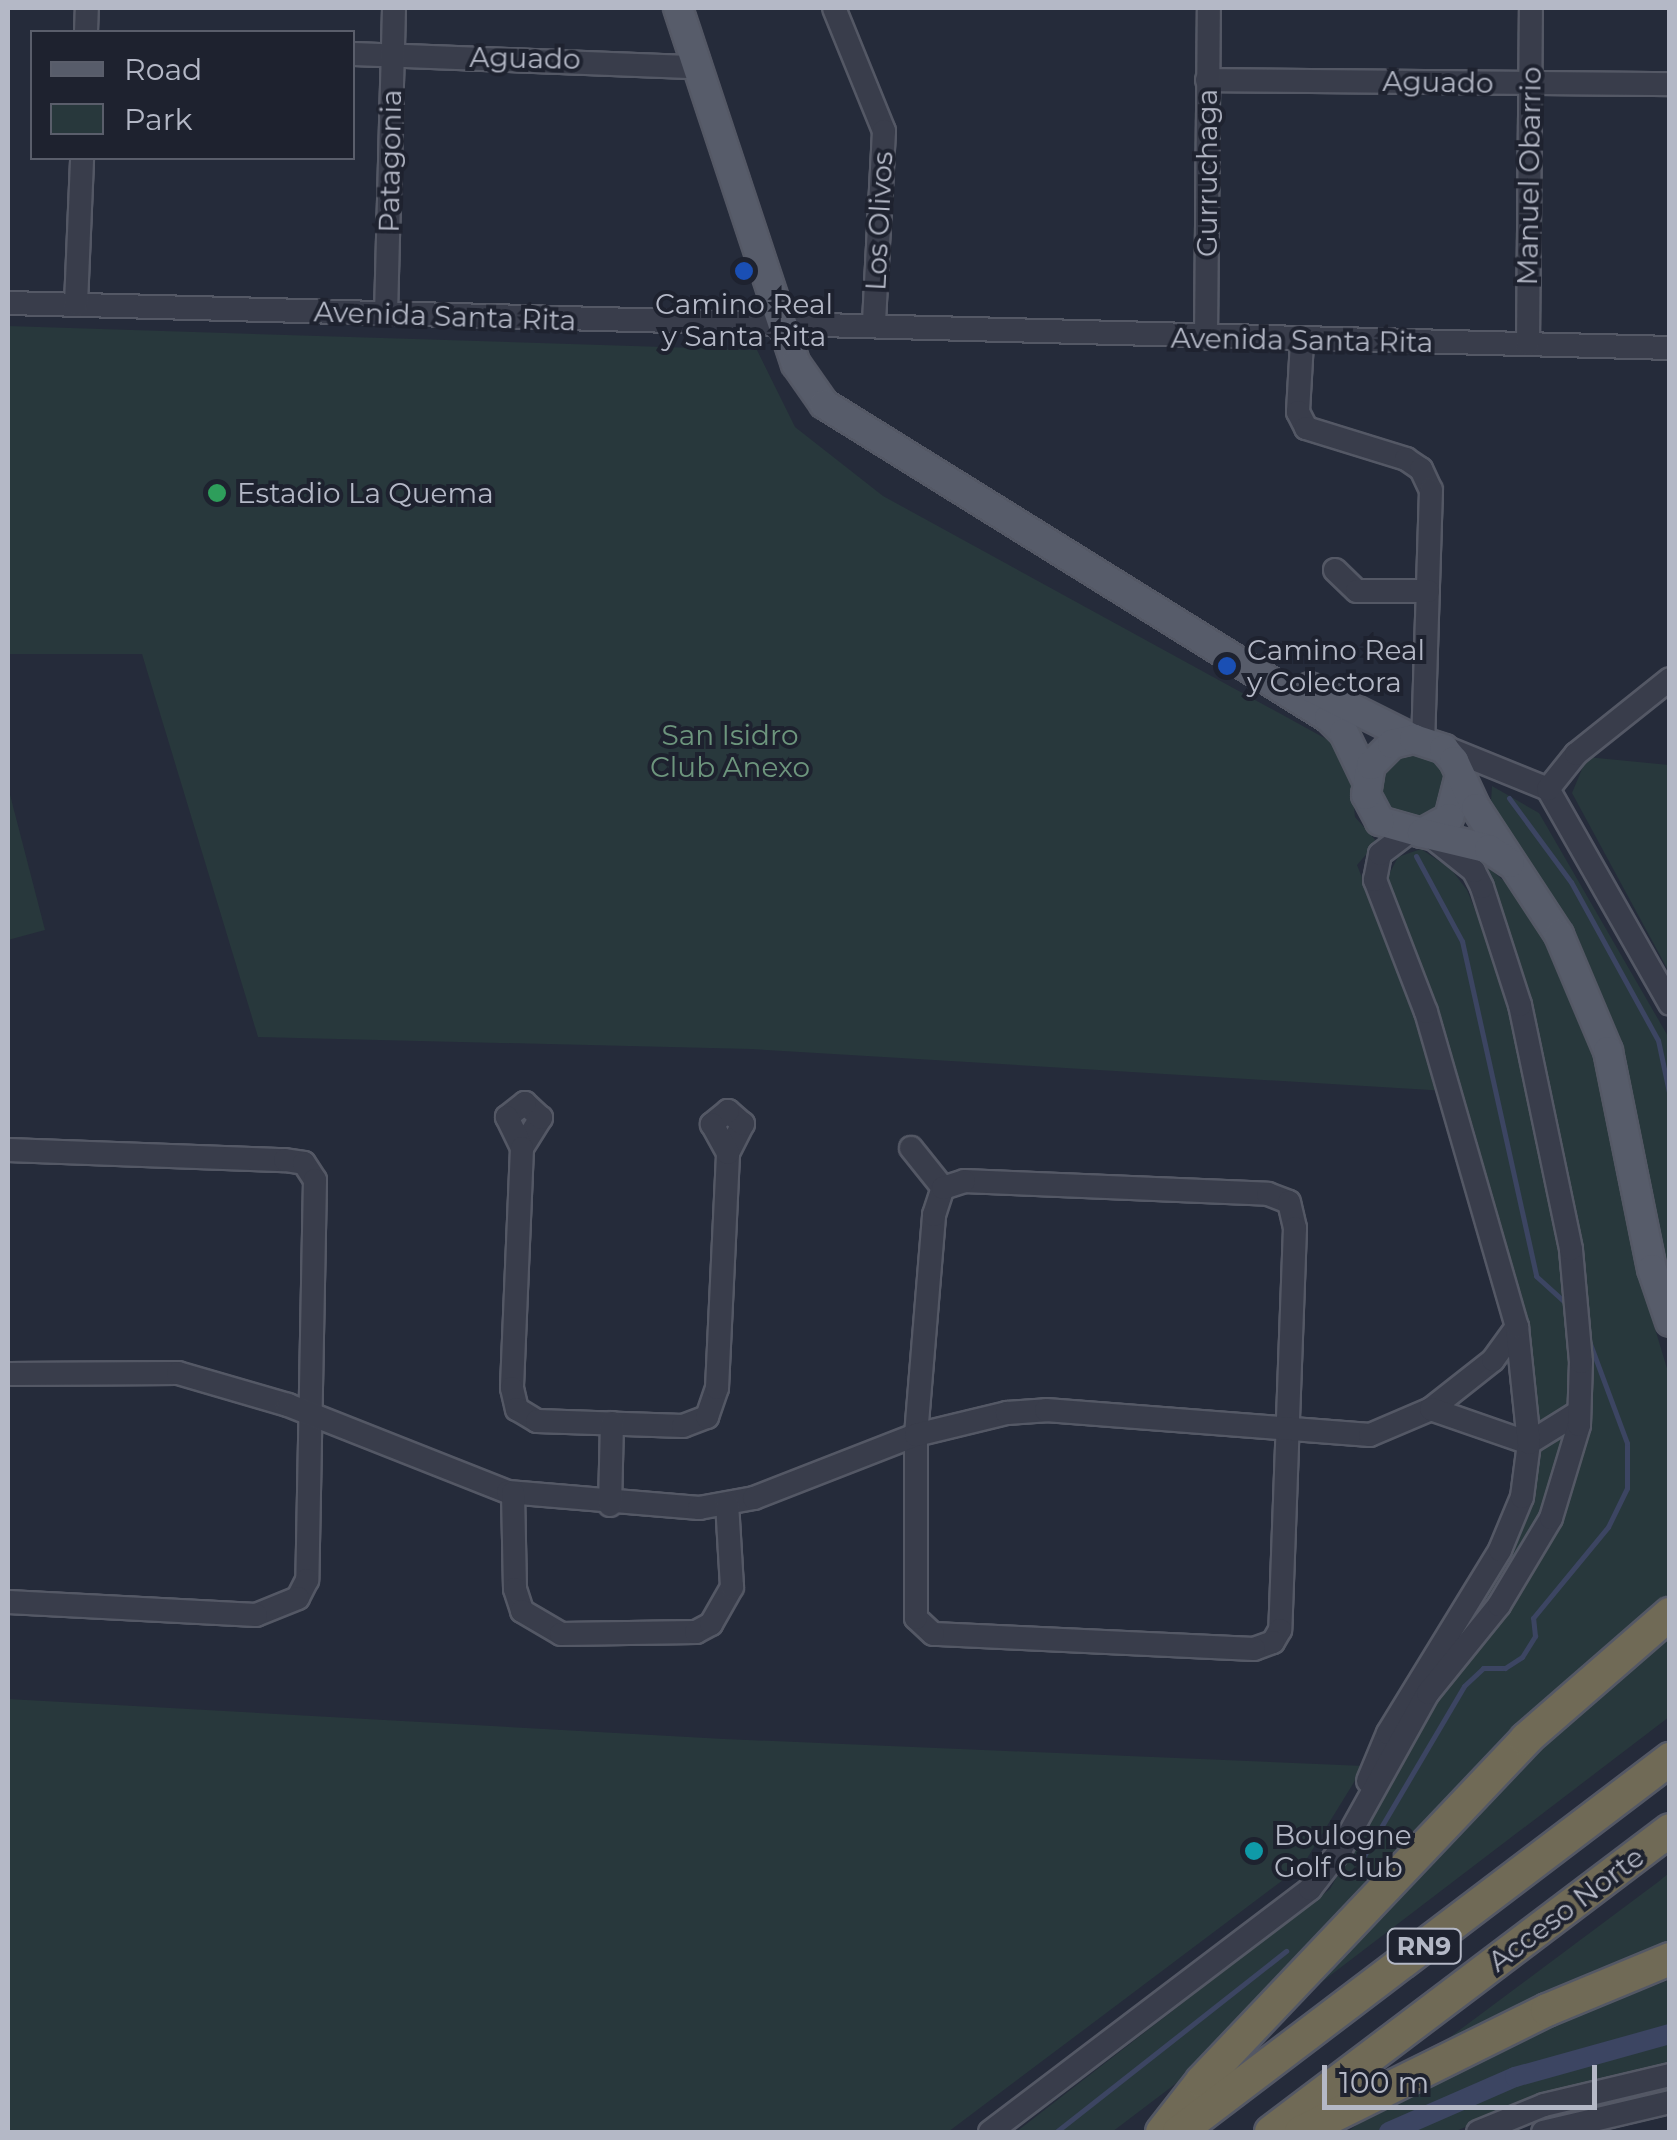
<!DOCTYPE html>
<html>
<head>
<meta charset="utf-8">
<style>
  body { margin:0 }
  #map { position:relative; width:1677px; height:2140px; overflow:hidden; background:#252b3a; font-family:Montserrat,sans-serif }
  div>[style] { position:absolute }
  .green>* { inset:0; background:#28383c }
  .round { border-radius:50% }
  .stream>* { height:5px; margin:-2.5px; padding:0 2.5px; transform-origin:2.5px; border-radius:2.5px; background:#3c4562 }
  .canal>* { height:20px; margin:-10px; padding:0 10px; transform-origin:10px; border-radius:10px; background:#3c4562 }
  .roads { filter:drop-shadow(2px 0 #545865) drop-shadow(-2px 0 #545865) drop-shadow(0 2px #545865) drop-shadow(0 -2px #545865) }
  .minor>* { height:22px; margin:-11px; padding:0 11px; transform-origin:11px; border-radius:11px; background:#393d4b }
  .major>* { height:28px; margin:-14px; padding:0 14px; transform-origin:14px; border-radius:14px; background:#575c6a }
  .highway>* { height:32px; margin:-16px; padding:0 16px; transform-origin:16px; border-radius:16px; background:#706a56 }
  .dots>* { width:28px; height:28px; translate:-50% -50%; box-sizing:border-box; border:5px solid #1e222f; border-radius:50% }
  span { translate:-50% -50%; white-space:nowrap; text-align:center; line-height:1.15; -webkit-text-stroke:8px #1e222f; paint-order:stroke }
  .shield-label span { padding:2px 8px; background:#1e222f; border:2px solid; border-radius:8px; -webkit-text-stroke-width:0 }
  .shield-label { font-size:25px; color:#b4b8c6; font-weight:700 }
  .street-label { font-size:28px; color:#b4b8c6 }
  .poi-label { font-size:28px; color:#b4b8c6 }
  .left { translate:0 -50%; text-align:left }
  .park-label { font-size:28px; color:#6d957d }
  .frame { position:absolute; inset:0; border:10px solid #b4b8c6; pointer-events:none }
  .legend { position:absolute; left:30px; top:30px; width:325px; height:130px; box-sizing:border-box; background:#1e222f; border:2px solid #5a5e6b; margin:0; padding:12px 18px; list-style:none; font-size:30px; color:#b4b8c6 }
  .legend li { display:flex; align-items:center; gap:20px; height:50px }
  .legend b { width:50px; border:2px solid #5a5e6b }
  .scale { position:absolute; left:1322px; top:2065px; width:275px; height:45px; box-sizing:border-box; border:5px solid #b4b8c6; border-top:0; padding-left:12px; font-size:30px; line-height:35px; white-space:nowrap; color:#b4b8c6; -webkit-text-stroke:8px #1e222f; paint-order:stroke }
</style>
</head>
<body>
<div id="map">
  <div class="green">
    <i style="clip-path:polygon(8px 326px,757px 350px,795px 427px,883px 496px,1330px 741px,1351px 777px,1355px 817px,1377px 842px,1357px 865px,1447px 1091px,751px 1049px,258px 1037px,142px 654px,8px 654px)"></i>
    <i class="round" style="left:1379px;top:750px;width:70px;height:70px"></i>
    <i style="clip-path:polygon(1587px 757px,1669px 765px,1669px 972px,1572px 793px)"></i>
    <i style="clip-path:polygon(1492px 786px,1539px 813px,1669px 1038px,1669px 1300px,1623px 1084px,1490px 816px)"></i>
    <i style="clip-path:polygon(8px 787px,45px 930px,8px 940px)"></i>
    <i style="clip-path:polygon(1421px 849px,1451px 869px,1467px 890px,1513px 1004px,1565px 1249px,1574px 1362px,1571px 1426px,1544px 1514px,1470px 1635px,1465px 1629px,1530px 1506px,1508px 1261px,1474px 1129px,1385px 882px,1398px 857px)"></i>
    <i style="clip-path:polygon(1476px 857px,1517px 892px,1550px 944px,1603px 1082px,1634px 1259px,1669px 1375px,1669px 1601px,1203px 2063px,1112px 2132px,1016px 2132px,1330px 1889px,1441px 1691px,1551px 1528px,1588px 1360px,1585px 1276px,1532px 1013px)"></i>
    <i style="clip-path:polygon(1669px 1628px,1669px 1717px,1285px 2010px,1542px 1739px)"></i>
    <i style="clip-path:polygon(8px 1699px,724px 1739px,1364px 1766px,1303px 1865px,948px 2132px,8px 2132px)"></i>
    <i style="clip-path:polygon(1669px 1873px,1669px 1942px,1414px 2064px,1658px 1882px)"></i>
    <i style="clip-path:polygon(1669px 1980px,1669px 2065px,1495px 2114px,1454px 2132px,1347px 2132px,1379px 2109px,1531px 2033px)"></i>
  </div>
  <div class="stream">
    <i style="left:1509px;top:798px;width:104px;rotate:53.6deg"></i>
    <i style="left:1571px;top:882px;width:180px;rotate:61.2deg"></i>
    <i style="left:1658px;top:1040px;width:58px;rotate:78.1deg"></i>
    <i style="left:1416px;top:856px;width:97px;rotate:61.6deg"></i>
    <i style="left:1462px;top:941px;width:343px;rotate:77.5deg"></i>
    <i style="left:1536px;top:1276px;width:43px;rotate:42.2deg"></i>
    <i style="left:1364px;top:1856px;width:197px;rotate:-59.5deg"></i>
    <i style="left:1464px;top:1686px;width:26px;rotate:-43deg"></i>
    <i style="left:1483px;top:1668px;width:22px"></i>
    <i style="left:1505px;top:1668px;width:20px;rotate:-33deg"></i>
    <i style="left:1522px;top:1657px;width:25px;rotate:-58deg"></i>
    <i style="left:1535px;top:1636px;width:18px;rotate:-96deg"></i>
    <i style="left:1533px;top:1618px;width:118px;rotate:-50.5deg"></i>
    <i style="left:1608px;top:1527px;width:43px;rotate:-64deg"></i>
    <i style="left:1627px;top:1488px;width:45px;rotate:-90deg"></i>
    <i style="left:1627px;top:1443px;width:112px;rotate:-110.4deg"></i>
    <i style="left:1056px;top:2132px;width:293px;rotate:-38.2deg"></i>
  </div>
  <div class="canal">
    <i style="left:1389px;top:2132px;width:137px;rotate:-23.6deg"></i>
    <i style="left:1515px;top:2077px;width:161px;rotate:-15.5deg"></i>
  </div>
  <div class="roads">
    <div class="minor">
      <i style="left:834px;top:8px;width:133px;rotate:67.9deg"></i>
      <i style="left:884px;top:131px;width:194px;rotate:93deg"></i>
      <i style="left:86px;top:32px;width:24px;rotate:-88deg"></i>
      <i style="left:352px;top:54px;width:345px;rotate:2.2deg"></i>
      <i style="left:1207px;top:80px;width:463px;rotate:0.5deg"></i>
      <i style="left:8px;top:303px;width:1663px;rotate:1.55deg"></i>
      <i style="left:76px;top:304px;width:146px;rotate:-87.6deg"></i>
      <i style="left:386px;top:314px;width:306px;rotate:-88.5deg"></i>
      <i style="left:1206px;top:338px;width:330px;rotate:-89.5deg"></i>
      <i style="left:1302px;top:342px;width:70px;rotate:93.3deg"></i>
      <i style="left:1298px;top:412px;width:18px;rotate:63deg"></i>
      <i style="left:1306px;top:428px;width:105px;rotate:17.2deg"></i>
      <i style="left:1406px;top:459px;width:18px;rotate:34deg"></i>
      <i style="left:1421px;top:469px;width:23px;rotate:65deg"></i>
      <i style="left:1431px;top:490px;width:249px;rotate:91.8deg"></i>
      <i style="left:1528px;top:344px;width:336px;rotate:-89.5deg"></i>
      <i style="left:1335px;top:570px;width:30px;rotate:44deg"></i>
      <i style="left:1357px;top:591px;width:71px"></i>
      <i style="left:1442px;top:746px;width:114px;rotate:22.1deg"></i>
      <i style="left:1548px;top:789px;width:247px;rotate:60.4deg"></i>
      <i style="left:1548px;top:789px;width:45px;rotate:-51.3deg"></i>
      <i style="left:1576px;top:754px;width:120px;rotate:-38.6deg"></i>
      <i style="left:522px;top:1148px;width:36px;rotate:-58deg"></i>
      <i style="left:541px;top:1118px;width:22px;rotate:-137deg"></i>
      <i style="left:525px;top:1103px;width:23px;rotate:142deg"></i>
      <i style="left:507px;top:1117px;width:34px;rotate:64deg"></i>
      <i style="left:522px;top:1148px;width:240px;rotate:92.4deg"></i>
      <i style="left:512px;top:1388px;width:22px;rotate:77deg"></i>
      <i style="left:517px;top:1409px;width:23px;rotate:31deg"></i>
      <i style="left:537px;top:1421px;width:146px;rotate:2deg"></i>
      <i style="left:683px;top:1426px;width:26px;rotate:-21deg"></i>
      <i style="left:707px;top:1417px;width:31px;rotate:-71deg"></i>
      <i style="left:717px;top:1388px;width:235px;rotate:-87.3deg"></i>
      <i style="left:728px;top:1153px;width:33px;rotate:-63deg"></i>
      <i style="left:743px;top:1124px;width:20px;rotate:-139deg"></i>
      <i style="left:728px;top:1111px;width:21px;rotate:141deg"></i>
      <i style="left:712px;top:1124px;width:33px;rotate:61deg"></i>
      <i style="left:911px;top:1148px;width:51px;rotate:51.3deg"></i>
      <i style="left:8px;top:1150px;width:277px;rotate:2.1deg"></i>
      <i style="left:285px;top:1160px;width:19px;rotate:9deg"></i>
      <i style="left:304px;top:1163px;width:20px;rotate:57deg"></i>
      <i style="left:315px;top:1180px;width:400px;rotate:91.1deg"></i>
      <i style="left:307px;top:1580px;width:20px;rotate:117deg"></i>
      <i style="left:298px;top:1598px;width:45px;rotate:158deg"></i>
      <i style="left:256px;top:1615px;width:248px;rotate:-177deg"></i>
      <i style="left:964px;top:1181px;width:304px;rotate:2.4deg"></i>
      <i style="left:1268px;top:1194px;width:22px;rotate:21deg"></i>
      <i style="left:1289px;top:1202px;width:27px;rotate:77deg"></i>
      <i style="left:1295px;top:1228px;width:402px;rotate:92.1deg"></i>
      <i style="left:1280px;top:1630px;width:14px;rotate:120deg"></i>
      <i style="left:1273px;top:1642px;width:20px;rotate:160deg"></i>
      <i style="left:1254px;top:1649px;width:321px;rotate:-177.3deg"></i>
      <i style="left:933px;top:1634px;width:23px;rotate:-137deg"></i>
      <i style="left:916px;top:1618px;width:183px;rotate:-90deg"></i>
      <i style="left:916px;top:1435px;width:221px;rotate:-85.3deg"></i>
      <i style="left:934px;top:1215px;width:28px;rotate:-72deg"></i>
      <i style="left:943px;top:1188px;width:22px;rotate:-18deg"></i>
      <i style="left:8px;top:1374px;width:170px;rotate:-0.3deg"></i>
      <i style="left:178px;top:1373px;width:115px;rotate:16.2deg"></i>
      <i style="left:288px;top:1405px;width:237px;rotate:21.6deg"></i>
      <i style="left:508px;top:1492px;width:192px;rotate:4.8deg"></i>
      <i style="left:699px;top:1508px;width:56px;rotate:-10.3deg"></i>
      <i style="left:754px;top:1498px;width:174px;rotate:-21.3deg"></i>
      <i style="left:916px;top:1435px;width:94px;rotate:-13.6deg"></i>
      <i style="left:1007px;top:1413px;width:39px;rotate:-4deg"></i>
      <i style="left:1046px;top:1410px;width:325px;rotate:4.4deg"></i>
      <i style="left:1370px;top:1435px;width:66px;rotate:-23.1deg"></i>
      <i style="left:1431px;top:1409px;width:79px;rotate:-38.3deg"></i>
      <i style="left:1493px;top:1360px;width:41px;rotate:-54deg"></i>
      <i style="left:1431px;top:1409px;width:104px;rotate:19.1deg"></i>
      <i style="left:1529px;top:1443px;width:59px;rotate:-31.8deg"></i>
      <i style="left:513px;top:1493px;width:96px;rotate:88.8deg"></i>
      <i style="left:515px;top:1589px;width:23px;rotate:72deg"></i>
      <i style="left:522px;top:1611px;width:45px;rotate:30.5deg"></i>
      <i style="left:561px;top:1634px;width:135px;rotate:-0.8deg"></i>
      <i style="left:696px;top:1632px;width:17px;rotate:-28deg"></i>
      <i style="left:711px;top:1624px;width:43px;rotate:-60.4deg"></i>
      <i style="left:732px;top:1587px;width:83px;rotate:-93.4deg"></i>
      <i style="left:610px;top:1505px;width:82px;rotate:-88.6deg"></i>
      <i style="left:1368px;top:1781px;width:52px;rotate:-67.4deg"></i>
      <i style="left:1388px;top:1733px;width:215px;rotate:-58.5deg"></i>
      <i style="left:1500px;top:1550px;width:57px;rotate:-67.5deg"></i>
      <i style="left:1522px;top:1497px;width:54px;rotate:-82.6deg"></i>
      <i style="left:1529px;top:1443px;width:117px;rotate:-95.9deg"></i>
      <i style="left:1517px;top:1327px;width:328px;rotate:-106.1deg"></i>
      <i style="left:1426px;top:1012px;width:142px;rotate:-111.1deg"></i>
      <i style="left:1375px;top:880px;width:26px;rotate:-79deg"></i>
      <i style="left:1380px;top:854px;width:34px;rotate:-37deg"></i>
      <i style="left:990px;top:2132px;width:402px;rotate:-37.2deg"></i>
      <i style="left:1310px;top:1889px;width:51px;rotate:-52.2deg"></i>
      <i style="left:1341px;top:1849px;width:179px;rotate:-60.9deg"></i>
      <i style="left:1428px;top:1693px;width:113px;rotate:-51.1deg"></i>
      <i style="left:1499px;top:1605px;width:101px;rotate:-59.1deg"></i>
      <i style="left:1551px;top:1518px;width:97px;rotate:-73.2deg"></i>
      <i style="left:1579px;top:1425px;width:63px;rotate:-88.2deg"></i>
      <i style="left:1581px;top:1362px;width:113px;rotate:-95.1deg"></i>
      <i style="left:1571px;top:1249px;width:249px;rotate:-101.8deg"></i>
      <i style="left:1520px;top:1005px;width:124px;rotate:-107.9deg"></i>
      <i style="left:1482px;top:887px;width:18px;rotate:-117deg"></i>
      <i style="left:1474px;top:871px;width:51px;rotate:-141.3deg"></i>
      <i style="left:1478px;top:2132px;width:71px;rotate:-22.2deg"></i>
      <i style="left:1544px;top:2105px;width:130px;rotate:-13.4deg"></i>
      <i style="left:1543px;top:2132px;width:130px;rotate:-13.3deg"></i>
    </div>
    <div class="major">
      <i style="left:678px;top:8px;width:375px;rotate:71.7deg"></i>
      <i style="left:796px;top:364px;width:49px;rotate:55deg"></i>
      <i style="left:824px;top:404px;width:595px;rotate:31.87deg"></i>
      <i style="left:1329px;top:718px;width:21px;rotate:45deg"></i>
      <i style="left:1344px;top:733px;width:51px;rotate:64.4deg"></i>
      <i style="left:1310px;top:687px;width:116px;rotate:26.6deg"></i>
      <i style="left:1460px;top:775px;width:44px;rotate:104.3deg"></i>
      <i style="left:1449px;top:818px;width:31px;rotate:151deg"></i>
      <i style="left:1422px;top:833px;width:44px;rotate:-164.1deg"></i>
      <i style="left:1380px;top:821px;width:30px;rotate:-118deg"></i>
      <i style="left:1366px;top:795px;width:30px;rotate:-81deg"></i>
      <i style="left:1371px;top:765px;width:30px;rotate:-45deg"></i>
      <i style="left:1392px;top:744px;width:23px;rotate:-13deg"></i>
      <i style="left:1414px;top:739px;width:32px;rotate:18deg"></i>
      <i style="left:1444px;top:749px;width:16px;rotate:50deg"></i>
      <i style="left:1454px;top:761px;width:52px;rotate:64.9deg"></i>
      <i style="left:1476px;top:808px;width:152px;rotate:56.8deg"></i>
      <i style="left:1559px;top:935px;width:126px;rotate:67.1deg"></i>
      <i style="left:1608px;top:1051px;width:222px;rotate:78.6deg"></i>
      <i style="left:1652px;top:1269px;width:56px;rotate:71.2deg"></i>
      <i style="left:1422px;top:833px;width:69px;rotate:13.4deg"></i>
      <i style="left:1489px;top:849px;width:25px;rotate:34deg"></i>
    </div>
    <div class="highway">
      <i style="left:1162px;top:2132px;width:65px;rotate:-51.9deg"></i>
      <i style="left:1202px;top:2081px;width:471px;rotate:-46.5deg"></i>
      <i style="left:1526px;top:1739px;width:191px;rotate:-41deg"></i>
      <i style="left:1179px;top:2132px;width:617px;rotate:-37.22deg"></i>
      <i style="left:1271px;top:2132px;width:500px;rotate:-37.12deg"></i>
      <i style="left:1301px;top:2132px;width:275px;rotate:-26.4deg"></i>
      <i style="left:1547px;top:2010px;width:133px;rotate:-22.5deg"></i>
    </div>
  </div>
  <div class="dots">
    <i style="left:744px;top:271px;background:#1a4fb4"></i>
    <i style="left:217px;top:493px;background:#2e9e5b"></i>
    <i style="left:1227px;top:666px;background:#1a4fb4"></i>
    <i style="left:1254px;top:1851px;background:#0f9aa8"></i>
  </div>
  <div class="shield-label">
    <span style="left:1424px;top:1946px">RN9</span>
  </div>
  <div class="street-label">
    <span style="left:525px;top:58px;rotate:1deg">Aguado</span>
    <span style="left:1438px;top:82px;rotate:1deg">Aguado</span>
    <span style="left:390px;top:161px;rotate:-89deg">Patagonia</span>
    <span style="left:1207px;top:173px;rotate:-90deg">Gurruchaga</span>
    <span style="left:1529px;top:176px;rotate:-89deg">Manuel Obarrio</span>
    <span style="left:879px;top:221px;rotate:-87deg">Los Olivos</span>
    <span style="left:445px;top:316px;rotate:2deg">Avenida Santa Rita</span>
    <span style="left:1302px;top:340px;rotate:1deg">Avenida Santa Rita</span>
    <span style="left:1566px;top:1909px;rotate:-37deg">Acceso Norte</span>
  </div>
  <div class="poi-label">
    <span style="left:744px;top:320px">Camino Real<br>y Santa Rita</span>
    <span class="left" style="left:237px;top:493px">Estadio La Quema</span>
    <span class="left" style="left:1247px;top:666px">Camino Real<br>y Colectora</span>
    <span class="left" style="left:1274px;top:1851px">Boulogne<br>Golf Club</span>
  </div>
  <div class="park-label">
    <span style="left:730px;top:751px">San Isidro<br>Club Anexo</span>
  </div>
  <div class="frame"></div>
  <ul class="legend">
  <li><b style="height:12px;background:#575c6a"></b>Road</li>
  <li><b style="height:28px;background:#28383c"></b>Park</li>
  </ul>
  <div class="scale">100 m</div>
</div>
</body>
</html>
